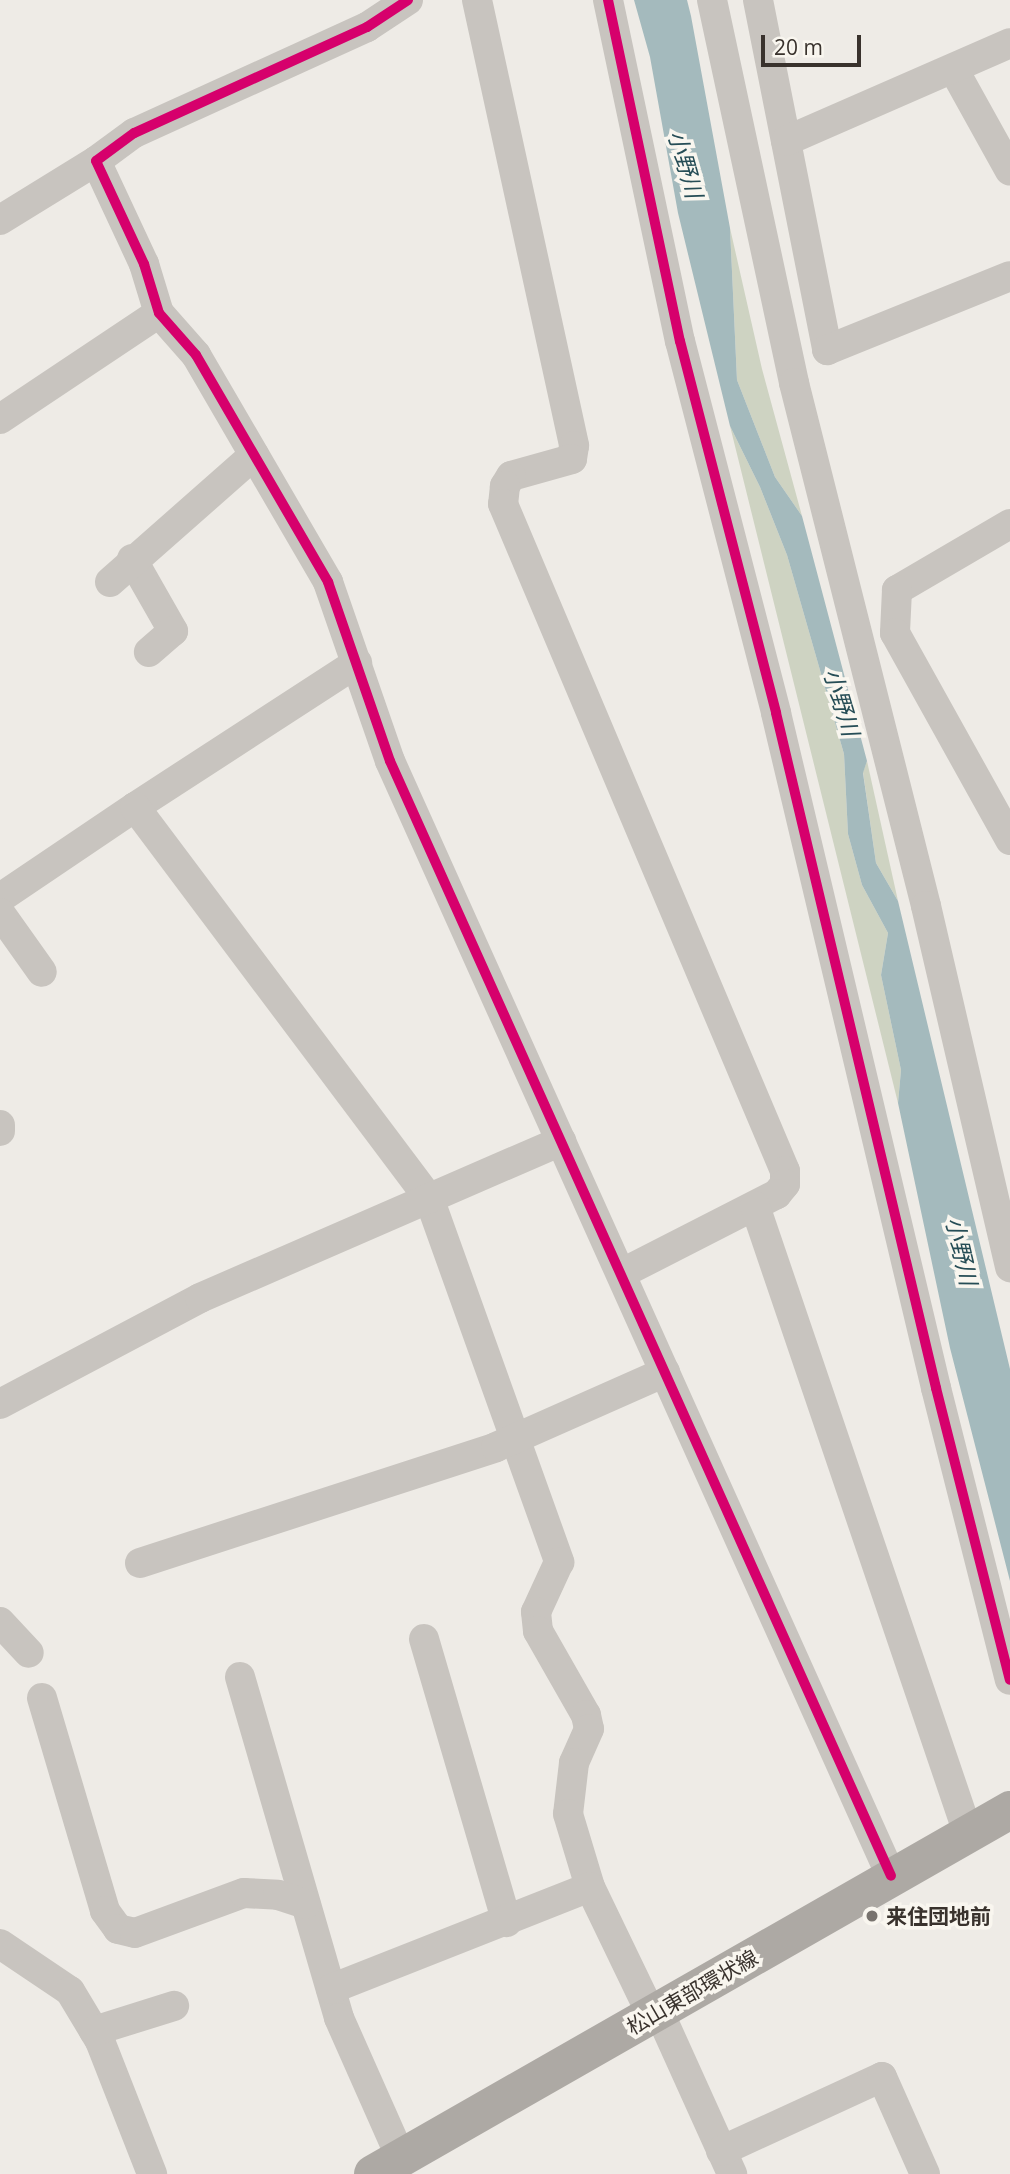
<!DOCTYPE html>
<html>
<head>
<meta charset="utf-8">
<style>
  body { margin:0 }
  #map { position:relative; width:1010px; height:2174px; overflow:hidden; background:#eeebe6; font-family:"Open Sans","Noto Sans JP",sans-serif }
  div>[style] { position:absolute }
  .green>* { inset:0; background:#ced3c2 }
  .water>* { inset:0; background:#a4babd }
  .minor>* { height:30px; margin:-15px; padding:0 15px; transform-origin:15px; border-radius:15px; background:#c8c4bf }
  .primary>* { height:38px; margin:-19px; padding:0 19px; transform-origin:19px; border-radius:19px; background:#ada9a4 }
  .cycleway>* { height:10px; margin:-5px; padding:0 5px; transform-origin:5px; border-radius:5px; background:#d6006c }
  .dots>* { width:19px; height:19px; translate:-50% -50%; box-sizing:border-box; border:4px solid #f9f6ef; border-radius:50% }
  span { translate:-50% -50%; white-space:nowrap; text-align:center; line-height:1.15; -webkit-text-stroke:7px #f9f6ef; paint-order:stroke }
  .poi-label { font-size:21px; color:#39322d; font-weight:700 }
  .left { translate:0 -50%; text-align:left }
  .street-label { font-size:21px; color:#39322d }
  .water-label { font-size:23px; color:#264d56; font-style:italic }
  .scale { position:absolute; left:761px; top:35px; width:100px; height:32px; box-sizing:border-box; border:4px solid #39322d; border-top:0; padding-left:9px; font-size:21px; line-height:24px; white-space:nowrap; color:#39322d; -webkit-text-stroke:5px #f9f6ef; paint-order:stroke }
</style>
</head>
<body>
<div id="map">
  <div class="green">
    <i style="clip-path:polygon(730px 228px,762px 369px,802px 516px,775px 477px,737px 380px)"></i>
    <i style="clip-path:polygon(730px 426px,760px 487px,787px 555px,844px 754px,848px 834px,862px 885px,888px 933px,881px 975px,901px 1070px,898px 1103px)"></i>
    <i style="clip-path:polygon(867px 761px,898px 901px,876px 863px,863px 772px)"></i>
  </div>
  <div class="water">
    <i style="clip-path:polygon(634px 0,687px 0,691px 16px,730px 228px,737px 380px,775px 477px,802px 516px,867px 761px,863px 773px,876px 863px,898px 901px,1010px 1369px,1010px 1581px,950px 1348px,898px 1103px,901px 1070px,881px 975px,888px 933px,862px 885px,848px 834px,844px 754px,787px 555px,760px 487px,730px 426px,678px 213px,650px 57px)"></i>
  </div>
  <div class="minor">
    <i style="left:408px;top:0;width:49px;rotate:146.6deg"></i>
    <i style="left:367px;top:27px;width:256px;rotate:155.5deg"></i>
    <i style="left:134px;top:133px;width:47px;rotate:143.6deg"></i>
    <i style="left:96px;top:161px;width:114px;rotate:65deg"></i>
    <i style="left:144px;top:264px;width:51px;rotate:73deg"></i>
    <i style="left:159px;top:313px;width:56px;rotate:48.6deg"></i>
    <i style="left:196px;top:355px;width:263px;rotate:59.8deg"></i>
    <i style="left:328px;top:582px;width:189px;rotate:70.9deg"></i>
    <i style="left:390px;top:761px;width:1222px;rotate:65.8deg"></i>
    <i style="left:477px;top:0;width:456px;rotate:77.7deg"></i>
    <i style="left:574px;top:446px;width:13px;rotate:99deg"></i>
    <i style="left:572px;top:459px;width:63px;rotate:164.4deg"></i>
    <i style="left:511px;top:476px;width:12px;rotate:121deg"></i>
    <i style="left:505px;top:486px;width:18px;rotate:96deg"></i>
    <i style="left:503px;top:504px;width:724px;rotate:67.08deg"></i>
    <i style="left:785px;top:1171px;width:13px;rotate:90deg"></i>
    <i style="left:785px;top:1184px;width:13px;rotate:129deg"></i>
    <i style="left:777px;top:1194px;width:175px;rotate:152.9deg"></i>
    <i style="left:608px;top:0;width:349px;rotate:78.1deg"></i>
    <i style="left:680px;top:341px;width:384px;rotate:75.5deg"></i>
    <i style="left:776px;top:713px;width:694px;rotate:76.66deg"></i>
    <i style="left:936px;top:1388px;width:301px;rotate:75.8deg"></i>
    <i style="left:712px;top:0;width:392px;rotate:77.9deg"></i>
    <i style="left:794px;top:383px;width:539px;rotate:75.83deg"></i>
    <i style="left:926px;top:906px;width:371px;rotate:76.9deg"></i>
    <i style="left:758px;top:0;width:357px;rotate:78.8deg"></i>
    <i style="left:827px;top:350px;width:197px;rotate:-22deg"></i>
    <i style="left:954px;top:70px;width:115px;rotate:61deg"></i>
    <i style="left:786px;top:141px;width:244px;rotate:-23.6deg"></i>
    <i style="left:0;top:220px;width:113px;rotate:-31.6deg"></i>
    <i style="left:0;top:419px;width:191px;rotate:-33.7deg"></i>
    <i style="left:1010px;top:524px;width:131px;rotate:149.7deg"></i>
    <i style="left:897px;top:590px;width:43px;rotate:92.7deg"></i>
    <i style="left:895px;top:633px;width:237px;rotate:60.9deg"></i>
    <i style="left:132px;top:559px;width:83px;rotate:60.3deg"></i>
    <i style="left:173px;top:631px;width:32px;rotate:139deg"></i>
    <i style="left:110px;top:582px;width:192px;rotate:-41.4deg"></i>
    <i style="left:135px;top:807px;width:265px;rotate:-33deg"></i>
    <i style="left:0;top:898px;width:163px;rotate:-34deg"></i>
    <i style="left:135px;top:807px;width:489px;rotate:53.1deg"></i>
    <i style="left:429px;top:1198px;width:387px;rotate:70.3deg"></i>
    <i style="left:559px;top:1562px;width:55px;rotate:114.7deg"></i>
    <i style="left:536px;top:1612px;width:19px;rotate:84deg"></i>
    <i style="left:538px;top:1631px;width:97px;rotate:60.3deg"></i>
    <i style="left:586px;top:1715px;width:14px;rotate:78deg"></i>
    <i style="left:589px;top:1729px;width:37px;rotate:114deg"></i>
    <i style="left:574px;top:1763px;width:51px;rotate:96.7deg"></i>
    <i style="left:568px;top:1814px;width:76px;rotate:73.2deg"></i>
    <i style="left:590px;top:1887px;width:143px;rotate:64.3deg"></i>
    <i style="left:0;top:913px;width:72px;rotate:54.6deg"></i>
    <i style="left:0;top:1125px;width:6px;rotate:90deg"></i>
    <i style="left:755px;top:1206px;width:662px;rotate:71.24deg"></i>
    <i style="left:0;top:1404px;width:226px;rotate:-27.9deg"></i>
    <i style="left:200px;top:1298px;width:394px;rotate:-23.5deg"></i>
    <i style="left:140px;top:1563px;width:374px;rotate:-18deg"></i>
    <i style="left:496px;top:1447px;width:185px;rotate:-23.9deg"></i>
    <i style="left:0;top:1622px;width:42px;rotate:46.9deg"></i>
    <i style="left:424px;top:1639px;width:295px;rotate:73.7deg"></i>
    <i style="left:240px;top:1677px;width:355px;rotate:73.8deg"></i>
    <i style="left:339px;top:2018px;width:153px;rotate:66.1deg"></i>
    <i style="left:42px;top:1698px;width:222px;rotate:73.5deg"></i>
    <i style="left:105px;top:1911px;width:22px;rotate:54deg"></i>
    <i style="left:118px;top:1929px;width:17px;rotate:13deg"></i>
    <i style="left:135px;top:1933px;width:116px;rotate:-20.2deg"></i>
    <i style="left:244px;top:1893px;width:34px;rotate:3deg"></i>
    <i style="left:278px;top:1895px;width:29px;rotate:18deg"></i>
    <i style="left:0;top:1944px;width:84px;rotate:33.9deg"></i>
    <i style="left:70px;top:1991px;width:58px;rotate:59deg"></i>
    <i style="left:100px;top:2041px;width:143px;rotate:68.6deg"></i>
    <i style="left:331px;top:1989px;width:278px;rotate:-21.5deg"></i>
    <i style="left:659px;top:2012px;width:178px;rotate:65.7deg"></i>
    <i style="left:94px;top:2031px;width:84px;rotate:-17.4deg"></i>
    <i style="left:721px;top:2151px;width:177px;rotate:-24.7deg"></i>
    <i style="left:882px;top:2077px;width:106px;rotate:66.1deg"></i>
  </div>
  <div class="primary">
    <i style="left:373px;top:2174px;width:734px;rotate:-29.74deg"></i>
  </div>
  <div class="cycleway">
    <i style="left:408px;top:0;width:49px;rotate:146.6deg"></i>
    <i style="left:367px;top:27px;width:256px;rotate:155.5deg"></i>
    <i style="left:134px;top:133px;width:47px;rotate:143.6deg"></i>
    <i style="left:96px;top:161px;width:114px;rotate:65deg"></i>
    <i style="left:144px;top:264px;width:51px;rotate:73deg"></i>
    <i style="left:159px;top:313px;width:56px;rotate:48.6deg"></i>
    <i style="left:196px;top:355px;width:263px;rotate:59.8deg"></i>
    <i style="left:328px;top:582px;width:189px;rotate:70.9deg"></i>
    <i style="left:390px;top:761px;width:1222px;rotate:65.8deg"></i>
    <i style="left:608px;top:0;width:349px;rotate:78.1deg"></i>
    <i style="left:680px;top:341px;width:384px;rotate:75.5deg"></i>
    <i style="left:776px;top:713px;width:694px;rotate:76.66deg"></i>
    <i style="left:936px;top:1388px;width:301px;rotate:75.8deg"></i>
  </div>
  <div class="dots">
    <i style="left:872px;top:1916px;background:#78736e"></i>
  </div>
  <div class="poi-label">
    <span class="left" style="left:886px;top:1916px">来住団地前</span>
  </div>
  <div class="street-label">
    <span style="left:692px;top:1992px;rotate:-30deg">松山東部環状線</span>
  </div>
  <div class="water-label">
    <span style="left:686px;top:164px;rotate:74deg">小野川</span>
    <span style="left:842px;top:702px;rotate:73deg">小野川</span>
    <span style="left:962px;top:1251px;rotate:77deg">小野川</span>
  </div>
  <div class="scale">20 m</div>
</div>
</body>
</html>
